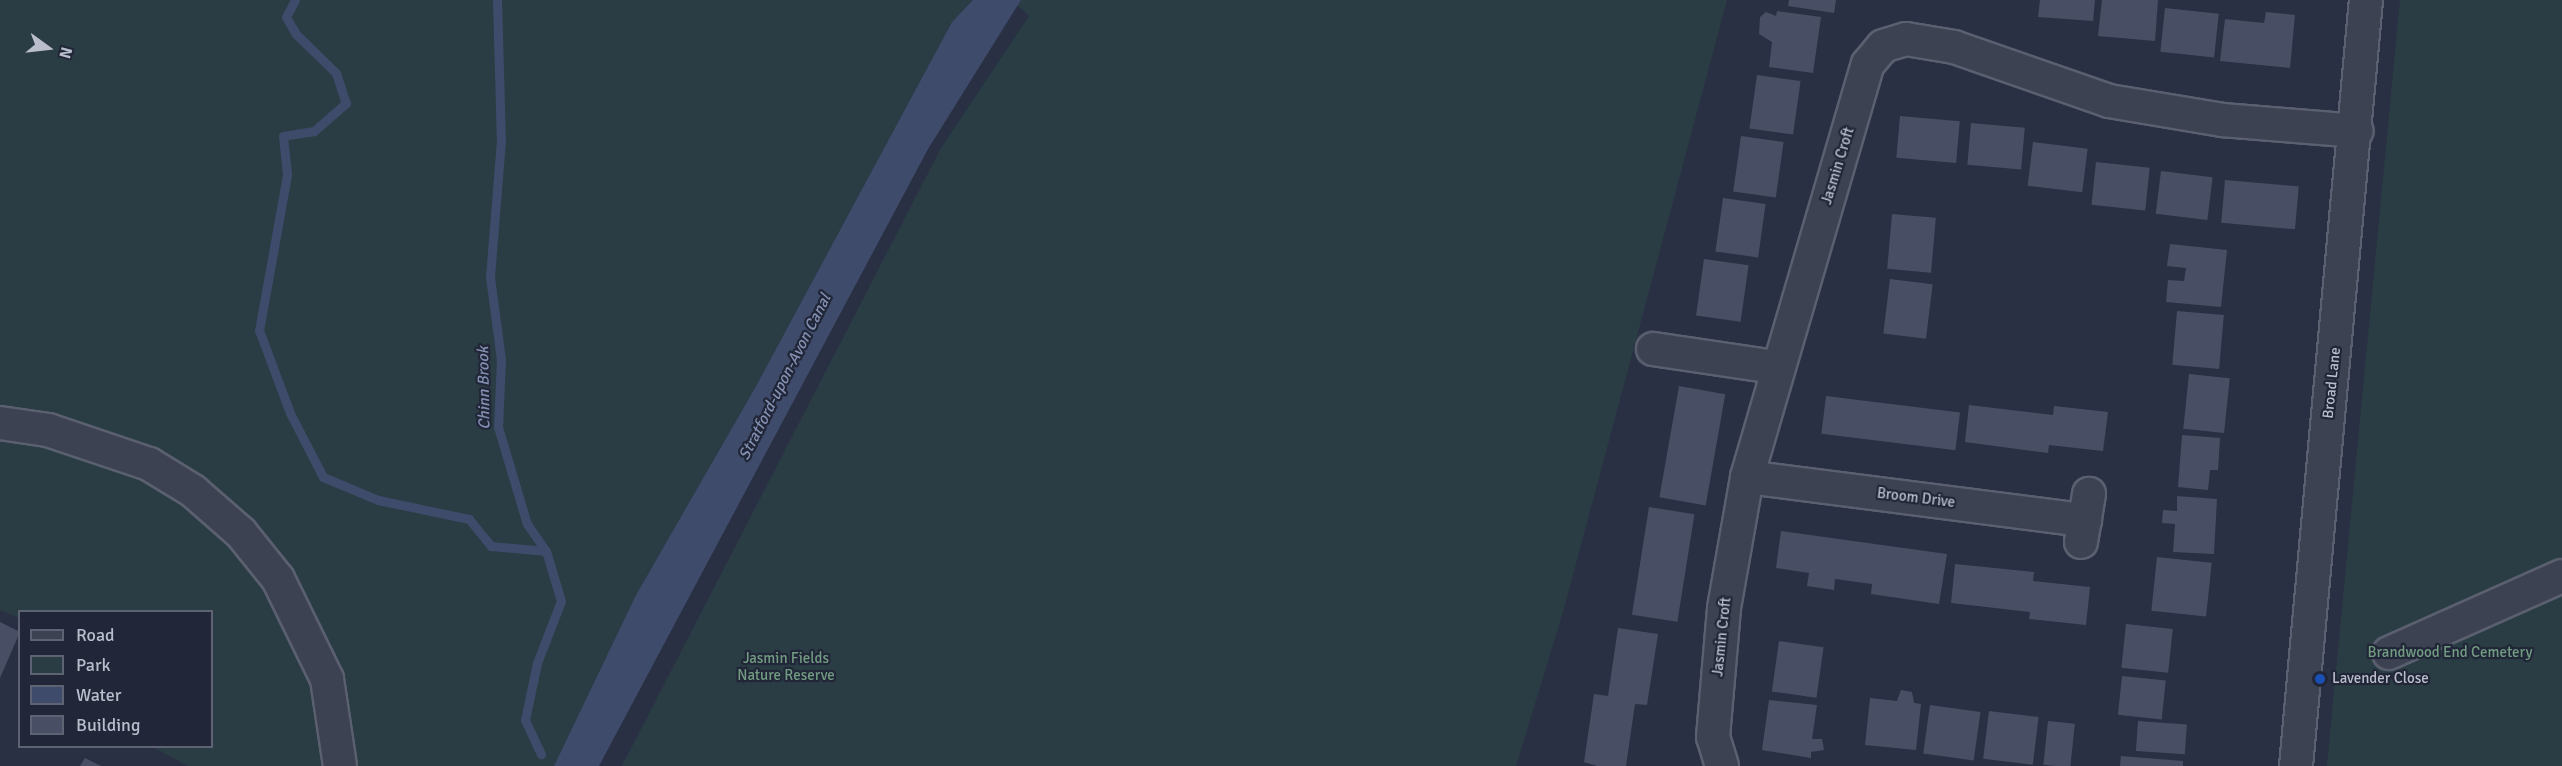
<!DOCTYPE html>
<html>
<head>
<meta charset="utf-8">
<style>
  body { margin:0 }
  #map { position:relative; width:2562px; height:766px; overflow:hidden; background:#293043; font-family:Signika,sans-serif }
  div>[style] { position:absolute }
  .green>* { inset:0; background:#2b3d44 }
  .water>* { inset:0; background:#3f4b6b }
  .stream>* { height:9px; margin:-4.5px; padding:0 4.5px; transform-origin:4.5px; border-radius:4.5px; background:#3f4b6b }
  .building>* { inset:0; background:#484f64; transform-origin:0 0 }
  .roads { filter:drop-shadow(2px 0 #5b6070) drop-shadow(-2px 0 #5b6070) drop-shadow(0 2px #5b6070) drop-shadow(0 -2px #5b6070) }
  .minor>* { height:32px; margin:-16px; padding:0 16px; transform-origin:16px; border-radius:16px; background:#3d4252 }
  .dots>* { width:16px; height:16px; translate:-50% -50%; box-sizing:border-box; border:3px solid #212738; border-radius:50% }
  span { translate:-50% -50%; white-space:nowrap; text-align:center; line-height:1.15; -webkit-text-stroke:4.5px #212738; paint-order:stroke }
  .street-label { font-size:15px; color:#babecc }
  .park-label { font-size:15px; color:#729c82 }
  .poi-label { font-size:15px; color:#babecc }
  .left { translate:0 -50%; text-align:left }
  .water-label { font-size:16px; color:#8390b2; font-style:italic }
  .legend { position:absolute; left:18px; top:610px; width:195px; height:138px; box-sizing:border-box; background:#212738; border:2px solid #5e6373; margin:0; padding:8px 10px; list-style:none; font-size:18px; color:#babecc }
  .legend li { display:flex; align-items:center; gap:12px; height:30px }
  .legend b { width:30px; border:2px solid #5e6373 }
  .north { position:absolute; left:18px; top:18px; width:60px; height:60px; -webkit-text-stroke:4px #212738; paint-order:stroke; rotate:105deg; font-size:16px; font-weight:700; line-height:24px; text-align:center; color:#babecc }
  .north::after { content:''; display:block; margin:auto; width:21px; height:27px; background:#babecc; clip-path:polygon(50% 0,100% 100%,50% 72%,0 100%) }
</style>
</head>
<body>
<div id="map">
  <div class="green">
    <i style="clip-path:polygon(0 0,973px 0,952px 22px,755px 388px,636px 595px,554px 766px,188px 766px,153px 747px,212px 746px,212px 612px,20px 612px,19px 618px,0 610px)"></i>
    <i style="clip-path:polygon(1021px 0,1727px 0,1563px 612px,1516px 766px,622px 766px,941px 148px,1029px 16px,1017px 5px)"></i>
    <i style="clip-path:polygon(2400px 0,2562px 0,2562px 766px,2327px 766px)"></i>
  </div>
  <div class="water">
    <i style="clip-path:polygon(973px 0,1021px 0,928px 149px,599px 766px,554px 766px,636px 595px,755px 388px,952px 22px)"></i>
  </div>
  <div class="stream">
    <i style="left:295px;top:0;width:19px;rotate:118deg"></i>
    <i style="left:286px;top:17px;width:20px;rotate:60deg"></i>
    <i style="left:296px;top:34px;width:56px;rotate:44.3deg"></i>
    <i style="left:336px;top:73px;width:32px;rotate:72deg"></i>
    <i style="left:346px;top:103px;width:43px;rotate:138.8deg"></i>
    <i style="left:314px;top:131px;width:31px;rotate:171deg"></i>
    <i style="left:283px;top:136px;width:39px;rotate:84deg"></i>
    <i style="left:287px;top:175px;width:158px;rotate:100.2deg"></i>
    <i style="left:259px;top:330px;width:89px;rotate:69.5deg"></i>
    <i style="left:290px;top:413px;width:72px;rotate:62.7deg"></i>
    <i style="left:323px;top:477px;width:60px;rotate:22.7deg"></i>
    <i style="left:378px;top:500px;width:93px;rotate:11.8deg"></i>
    <i style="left:469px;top:519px;width:35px;rotate:51deg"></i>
    <i style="left:491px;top:546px;width:55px;rotate:5.2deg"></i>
    <i style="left:497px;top:0;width:140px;rotate:88.4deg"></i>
    <i style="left:501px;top:140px;width:137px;rotate:94.6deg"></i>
    <i style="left:490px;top:277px;width:83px;rotate:82.4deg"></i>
    <i style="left:501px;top:359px;width:68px;rotate:92.5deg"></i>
    <i style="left:498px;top:427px;width:101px;rotate:73.4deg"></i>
    <i style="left:527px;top:524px;width:33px;rotate:55deg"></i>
    <i style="left:546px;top:551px;width:52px;rotate:73.3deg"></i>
    <i style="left:561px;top:601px;width:66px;rotate:111.2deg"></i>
    <i style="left:537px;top:663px;width:58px;rotate:101.9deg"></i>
    <i style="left:525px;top:720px;width:38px;rotate:65deg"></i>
  </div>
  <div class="building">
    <i style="clip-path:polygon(1789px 0,1836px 0,1834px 13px,1788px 6px)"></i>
    <i style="clip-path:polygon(2040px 0,2095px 0,2093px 21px,2038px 17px)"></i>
    <i style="clip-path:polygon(2102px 0,2158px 0,2155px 41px,2098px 36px)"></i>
    <i style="left:2165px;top:8px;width:54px;height:44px;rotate:6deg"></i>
    <i style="clip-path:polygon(1777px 11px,1821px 17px,1813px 73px,1769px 67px,1772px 42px,1759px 34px,1760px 17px,1766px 12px,1776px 16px)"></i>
    <i style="clip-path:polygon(2266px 12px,2295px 15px,2290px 68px,2220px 61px,2225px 19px,2264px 23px)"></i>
    <i style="left:1757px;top:75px;width:44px;height:54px;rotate:8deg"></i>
    <i style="left:1900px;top:116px;width:60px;height:42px;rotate:5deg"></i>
    <i style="left:1971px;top:123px;width:54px;height:42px;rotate:5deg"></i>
    <i style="left:1741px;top:136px;width:43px;height:56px;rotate:8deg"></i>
    <i style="left:2033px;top:142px;width:55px;height:44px;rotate:7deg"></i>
    <i style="left:2096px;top:162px;width:54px;height:43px;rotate:6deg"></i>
    <i style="left:2161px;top:171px;width:52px;height:43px;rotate:7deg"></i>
    <i style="left:2225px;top:180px;width:74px;height:43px;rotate:5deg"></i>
    <i style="left:1723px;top:198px;width:43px;height:54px;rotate:8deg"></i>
    <i style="left:1892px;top:214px;width:44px;height:55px;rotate:5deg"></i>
    <i style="clip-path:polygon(2170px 244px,2227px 250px,2221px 307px,2166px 302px,2168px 280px,2184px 281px,2186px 268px,2167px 266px)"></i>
    <i style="left:1704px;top:259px;width:45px;height:57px;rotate:8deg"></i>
    <i style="left:1890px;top:279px;width:43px;height:55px;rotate:7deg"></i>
    <i style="left:2177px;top:311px;width:47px;height:54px;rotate:5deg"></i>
    <i style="left:2189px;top:374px;width:41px;height:55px;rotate:6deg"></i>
    <i style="left:1679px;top:386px;width:47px;height:113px;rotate:10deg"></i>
    <i style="left:1826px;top:396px;width:135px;height:38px;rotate:7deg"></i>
    <i style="clip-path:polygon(1969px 405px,2053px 415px,2054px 406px,2108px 412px,2103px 451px,2049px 445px,2048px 453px,1965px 442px)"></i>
    <i style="clip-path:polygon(2182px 435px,2220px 438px,2218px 470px,2210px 470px,2208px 490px,2178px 487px)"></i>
    <i style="clip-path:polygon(2177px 496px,2217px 499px,2214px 554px,2173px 552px,2175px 524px,2162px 523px,2163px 510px,2177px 511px)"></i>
    <i style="left:1649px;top:507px;width:46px;height:109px;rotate:9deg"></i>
    <i style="clip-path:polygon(1781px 531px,1947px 554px,1939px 604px,1871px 594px,1872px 584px,1835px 579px,1834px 590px,1807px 586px,1809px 573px,1776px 568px)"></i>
    <i style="left:2157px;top:557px;width:55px;height:54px;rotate:6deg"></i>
    <i style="clip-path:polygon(1955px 564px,2034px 572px,2033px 581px,2090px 587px,2086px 625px,2029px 619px,2030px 612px,1951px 603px)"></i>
    <i style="clip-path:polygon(0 622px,20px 632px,0 678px)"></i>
    <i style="left:2126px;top:624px;width:47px;height:44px;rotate:6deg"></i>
    <i style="clip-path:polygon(1618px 628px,1658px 634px,1647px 705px,1635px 704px,1626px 766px,1597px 766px,1584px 762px,1594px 694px,1608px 696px)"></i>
    <i style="left:1779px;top:641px;width:45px;height:51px;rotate:8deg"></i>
    <i style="left:2122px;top:676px;width:44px;height:39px;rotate:6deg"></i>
    <i style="clip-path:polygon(1901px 690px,1912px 692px,1914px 703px,1921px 704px,1916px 750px,1865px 745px,1870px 698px,1897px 701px)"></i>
    <i style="clip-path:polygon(1769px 700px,1817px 705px,1812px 739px,1822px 739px,1824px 750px,1811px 752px,1811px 758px,1762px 750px)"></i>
    <i style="left:1930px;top:705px;width:51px;height:49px;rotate:8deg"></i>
    <i style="left:1989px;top:711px;width:50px;height:48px;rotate:7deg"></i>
    <i style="left:2048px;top:721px;width:27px;height:44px;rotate:6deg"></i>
    <i style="left:2138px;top:721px;width:49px;height:30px;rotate:4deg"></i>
    <i style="clip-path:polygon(2121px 756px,2183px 761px,2183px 766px,2120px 766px)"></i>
    <i style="clip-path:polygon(85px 758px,101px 766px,80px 766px)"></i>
  </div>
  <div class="roads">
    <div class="minor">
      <i style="left:1653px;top:349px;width:123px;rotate:8.4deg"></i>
      <i style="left:0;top:423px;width:49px;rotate:8.3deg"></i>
      <i style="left:48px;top:430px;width:107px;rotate:18.6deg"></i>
      <i style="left:149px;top:464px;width:52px;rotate:31.5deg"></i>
      <i style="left:193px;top:491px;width:64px;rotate:41.2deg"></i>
      <i style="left:241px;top:533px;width:59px;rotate:51.2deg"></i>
      <i style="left:278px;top:579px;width:111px;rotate:63.9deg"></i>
      <i style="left:327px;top:679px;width:88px;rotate:81.5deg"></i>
      <i style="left:1747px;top:477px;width:341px;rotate:7.3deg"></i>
      <i style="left:2081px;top:542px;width:49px;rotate:-80.5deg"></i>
      <i style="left:2389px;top:653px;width:189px;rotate:-24deg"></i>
      <i style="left:1722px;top:766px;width:30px;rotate:-107deg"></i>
      <i style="left:1713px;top:737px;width:129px;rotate:-85.1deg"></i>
      <i style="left:1724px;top:608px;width:133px;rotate:-80deg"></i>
      <i style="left:1747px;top:477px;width:430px;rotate:-73.7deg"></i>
      <i style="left:1868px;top:64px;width:23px;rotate:-50deg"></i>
      <i style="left:1883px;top:46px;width:24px;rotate:-17deg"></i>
      <i style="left:1906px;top:39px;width:49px;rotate:9.5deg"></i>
      <i style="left:1954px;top:47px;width:164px;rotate:19.2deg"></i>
      <i style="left:2109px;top:101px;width:116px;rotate:9.5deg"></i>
      <i style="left:2223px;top:120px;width:134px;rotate:4.7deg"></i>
      <i style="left:2296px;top:766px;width:769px;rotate:-84.78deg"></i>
    </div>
  </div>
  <div class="dots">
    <i style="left:2320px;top:679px;background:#1a4fb4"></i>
  </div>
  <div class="street-label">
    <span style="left:1838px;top:166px;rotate:-73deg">Jasmin Croft</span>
    <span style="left:2332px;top:383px;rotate:-84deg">Broad Lane</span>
    <span style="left:1916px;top:498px;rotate:7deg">Broom Drive</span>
    <span style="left:1722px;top:637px;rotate:-84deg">Jasmin Croft</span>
  </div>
  <div class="park-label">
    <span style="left:2450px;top:653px">Brandwood End Cemetery</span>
    <span style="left:786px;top:667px">Jasmin Fields<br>Nature Reserve</span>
  </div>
  <div class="poi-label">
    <span class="left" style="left:2332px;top:679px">Lavender Close</span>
  </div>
  <div class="water-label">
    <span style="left:785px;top:377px;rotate:-63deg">Stratford-upon-Avon Canal</span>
    <span style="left:484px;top:388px;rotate:-91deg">Chinn Brook</span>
  </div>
  <ul class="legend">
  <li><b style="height:8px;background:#3d4252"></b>Road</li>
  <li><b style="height:16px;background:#2b3d44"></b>Park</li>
  <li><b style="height:16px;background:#3f4b6b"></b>Water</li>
  <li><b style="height:16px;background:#484f64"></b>Building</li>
  </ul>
  <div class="north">N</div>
</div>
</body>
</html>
